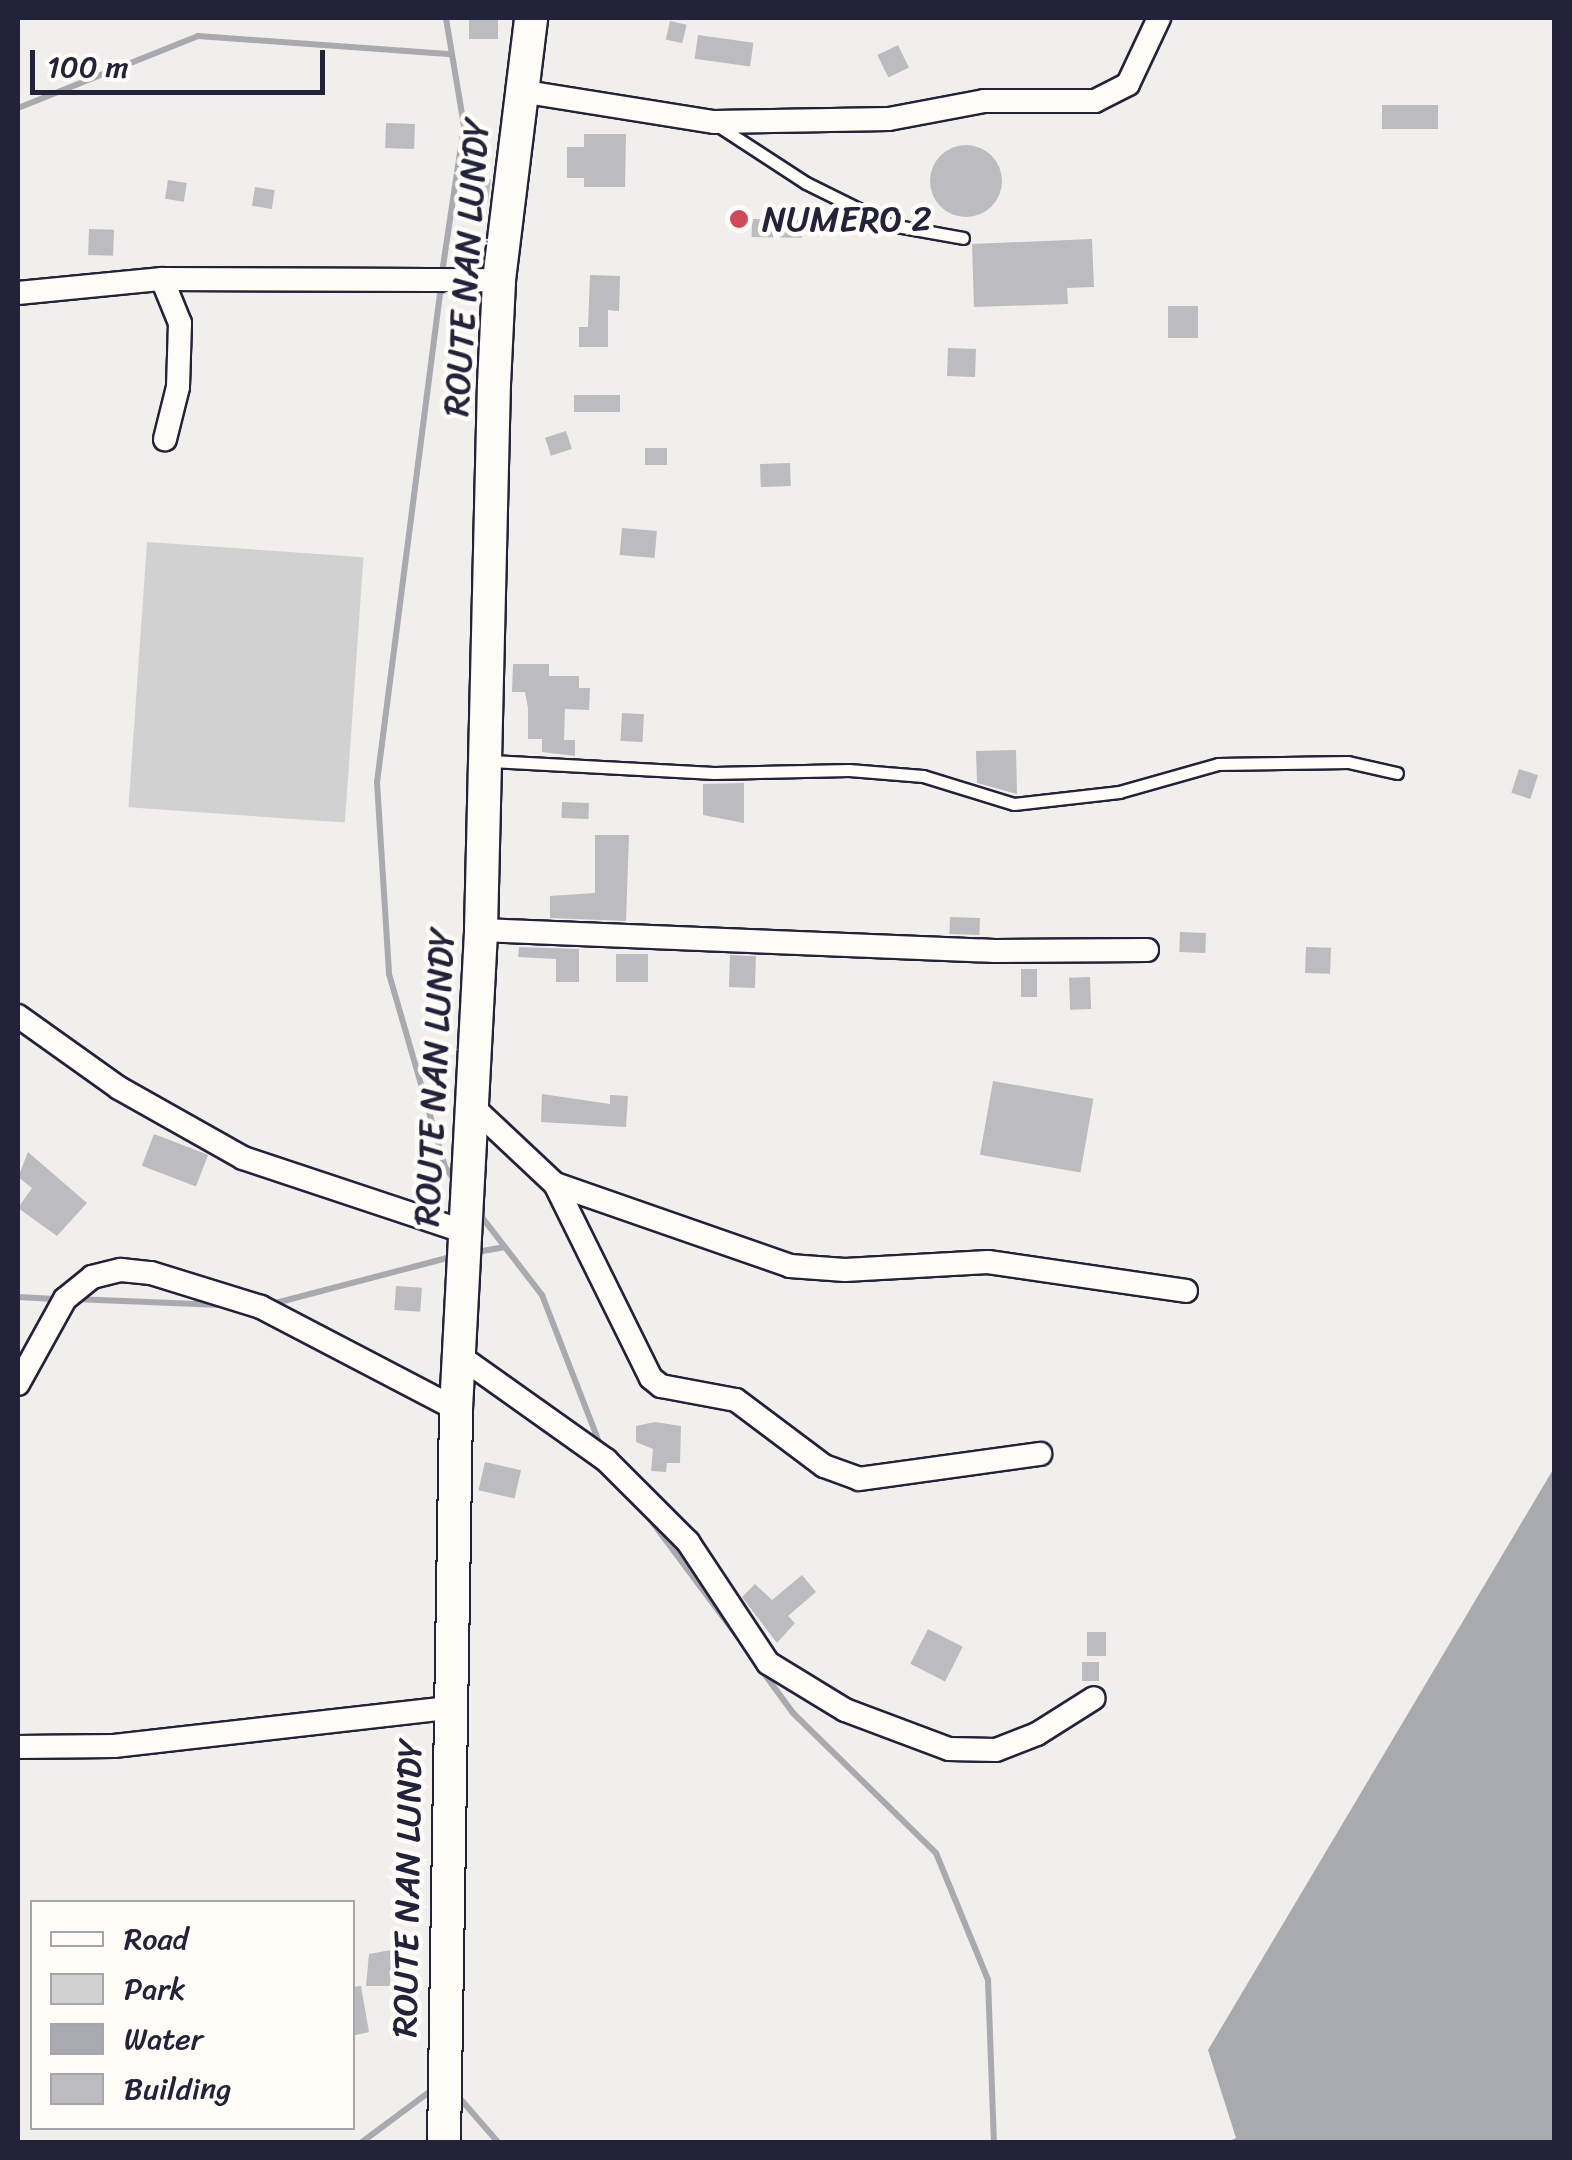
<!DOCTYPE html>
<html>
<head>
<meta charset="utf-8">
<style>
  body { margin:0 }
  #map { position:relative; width:1572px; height:2160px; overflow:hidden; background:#f0efec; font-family:Sriracha,sans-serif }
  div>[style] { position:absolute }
  .green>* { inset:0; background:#d2d1d1; transform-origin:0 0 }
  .water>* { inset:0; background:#a9a9b0 }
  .stream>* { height:6px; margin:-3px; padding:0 3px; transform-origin:3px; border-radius:3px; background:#a9a9b0 }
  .building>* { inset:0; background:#bcbcc0; transform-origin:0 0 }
  .round { border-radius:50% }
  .roads { filter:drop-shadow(2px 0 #22223b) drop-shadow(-2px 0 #22223b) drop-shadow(0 2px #22223b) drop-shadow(0 -2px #22223b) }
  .service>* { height:11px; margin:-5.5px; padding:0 5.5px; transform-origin:5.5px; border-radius:5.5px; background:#fdfcf7 }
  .minor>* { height:22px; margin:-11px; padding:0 11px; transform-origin:11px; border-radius:11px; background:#fdfcf7 }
  .secondary>* { height:32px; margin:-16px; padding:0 16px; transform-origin:16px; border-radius:16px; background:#fdfcf7 }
  .dots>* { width:28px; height:28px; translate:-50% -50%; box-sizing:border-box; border:5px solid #fdfcf7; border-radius:50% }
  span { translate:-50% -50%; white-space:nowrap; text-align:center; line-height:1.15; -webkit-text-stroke:9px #fdfcf7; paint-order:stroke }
  .poi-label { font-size:35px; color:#22223b }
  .left { translate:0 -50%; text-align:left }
  .street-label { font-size:35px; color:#22223b }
  .frame { position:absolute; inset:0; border:20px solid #22223b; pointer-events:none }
  .legend { position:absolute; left:30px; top:1900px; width:325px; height:230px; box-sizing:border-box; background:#fdfcf7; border:2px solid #a5a5ac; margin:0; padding:12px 18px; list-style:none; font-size:30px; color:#22223b }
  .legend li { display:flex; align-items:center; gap:20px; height:50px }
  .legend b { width:50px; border:2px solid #a5a5ac }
  .scale { position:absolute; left:30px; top:50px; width:295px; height:45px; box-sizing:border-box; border:5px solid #22223b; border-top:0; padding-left:12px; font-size:30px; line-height:35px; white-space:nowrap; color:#22223b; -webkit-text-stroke:8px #fdfcf7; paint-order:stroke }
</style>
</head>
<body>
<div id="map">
  <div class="green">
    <i style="left:147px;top:542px;width:217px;height:266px;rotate:4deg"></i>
  </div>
  <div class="water">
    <i style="clip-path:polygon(1554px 1468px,1554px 2142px,1227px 2142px,1236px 2138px,1208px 2050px)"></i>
  </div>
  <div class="stream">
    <i style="left:18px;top:108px;width:194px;rotate:-21.8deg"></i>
    <i style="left:198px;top:36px;width:254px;rotate:4.1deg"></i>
    <i style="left:442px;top:273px;width:149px;rotate:-81.5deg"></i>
    <i style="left:464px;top:126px;width:109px;rotate:-99.5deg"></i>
    <i style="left:441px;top:286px;width:500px;rotate:97.35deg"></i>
    <i style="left:377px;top:782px;width:192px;rotate:86.4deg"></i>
    <i style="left:389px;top:974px;width:201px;rotate:73.8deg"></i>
    <i style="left:445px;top:1167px;width:19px;rotate:54deg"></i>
    <i style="left:478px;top:1212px;width:105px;rotate:52.4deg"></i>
    <i style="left:542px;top:1295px;width:163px;rotate:68.8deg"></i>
    <i style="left:477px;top:1252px;width:27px;rotate:-10deg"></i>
    <i style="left:18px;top:1297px;width:38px;rotate:3deg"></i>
    <i style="left:74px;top:1299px;width:147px;rotate:2.3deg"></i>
    <i style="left:268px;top:1305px;width:193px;rotate:-14.7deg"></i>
    <i style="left:650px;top:1519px;width:147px;rotate:53.3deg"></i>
    <i style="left:760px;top:1668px;width:56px;rotate:53.7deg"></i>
    <i style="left:793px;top:1713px;width:200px;rotate:44.4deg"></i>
    <i style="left:936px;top:1853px;width:137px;rotate:67.7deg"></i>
    <i style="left:988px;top:1980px;width:162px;rotate:87.9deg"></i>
    <i style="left:456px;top:2094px;width:64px;rotate:48.8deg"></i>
    <i style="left:362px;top:2142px;width:89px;rotate:-36.7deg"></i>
  </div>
  <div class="building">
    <i style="left:469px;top:18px;width:29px;height:21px"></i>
    <i style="left:670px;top:21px;width:17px;height:19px;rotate:13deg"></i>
    <i style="left:698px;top:35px;width:56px;height:24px;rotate:8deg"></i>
    <i style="left:898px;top:45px;width:25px;height:23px;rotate:64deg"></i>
    <i style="left:1438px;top:105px;width:24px;height:56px;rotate:90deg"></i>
    <i style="left:386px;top:123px;width:29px;height:25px;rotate:2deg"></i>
    <i style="clip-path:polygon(584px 134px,626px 134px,625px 187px,584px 187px,584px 178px,567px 178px,567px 147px,584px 147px)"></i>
    <i class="round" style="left:930px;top:145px;width:72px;height:72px"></i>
    <i style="clip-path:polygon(477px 178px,491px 179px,488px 203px,476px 203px)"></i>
    <i style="left:168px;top:180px;width:19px;height:19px;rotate:9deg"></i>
    <i style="left:255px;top:187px;width:20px;height:19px;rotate:9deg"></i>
    <i style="left:752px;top:219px;width:50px;height:18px;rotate:1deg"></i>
    <i style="left:89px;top:229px;width:25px;height:26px;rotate:2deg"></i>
    <i style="left:462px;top:234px;width:17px;height:20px;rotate:13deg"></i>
    <i style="clip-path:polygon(1092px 239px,1094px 287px,1067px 288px,1068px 304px,974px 307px,972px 244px)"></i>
    <i style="clip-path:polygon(590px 275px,620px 276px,619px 311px,608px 310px,608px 347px,579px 347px,579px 327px,588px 327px)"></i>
    <i style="left:1168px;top:306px;width:30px;height:32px"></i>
    <i style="left:948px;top:348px;width:28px;height:28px;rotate:2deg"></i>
    <i style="left:620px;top:395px;width:17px;height:46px;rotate:90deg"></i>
    <i style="left:566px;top:431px;width:19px;height:22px;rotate:72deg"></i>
    <i style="left:645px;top:448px;width:22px;height:17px"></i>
    <i style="left:790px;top:463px;width:23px;height:30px;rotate:88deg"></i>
    <i style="left:622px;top:528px;width:35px;height:27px;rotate:5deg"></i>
    <i style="clip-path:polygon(513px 664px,549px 664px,549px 676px,579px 676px,579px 688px,590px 688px,589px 710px,565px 709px,564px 740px,575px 740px,575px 756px,542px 752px,542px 739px,528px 739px,528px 708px,525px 692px,512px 692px)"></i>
    <i style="left:622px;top:713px;width:22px;height:28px;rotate:3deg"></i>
    <i style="clip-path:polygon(1016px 750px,1017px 794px,977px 783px,976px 751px)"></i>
    <i style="left:1519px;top:769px;width:20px;height:25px;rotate:18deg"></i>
    <i style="clip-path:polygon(744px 783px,744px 823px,703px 815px,703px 784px)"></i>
    <i style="left:562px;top:802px;width:27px;height:16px;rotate:2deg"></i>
    <i style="clip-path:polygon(595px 835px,629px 835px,626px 921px,550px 918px,550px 896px,595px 893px)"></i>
    <i style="left:950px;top:917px;width:30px;height:17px;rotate:2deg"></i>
    <i style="left:1180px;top:932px;width:26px;height:20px;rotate:2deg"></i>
    <i style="clip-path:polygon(519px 947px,579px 949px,579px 982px,556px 982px,556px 959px,518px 957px)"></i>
    <i style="left:1306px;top:947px;width:25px;height:26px;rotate:2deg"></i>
    <i style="left:648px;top:954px;width:28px;height:32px;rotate:90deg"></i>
    <i style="left:730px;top:955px;width:26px;height:32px;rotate:2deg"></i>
    <i style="left:1021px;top:969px;width:16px;height:28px"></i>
    <i style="left:1090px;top:977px;width:32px;height:21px;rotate:88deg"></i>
    <i style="left:993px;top:1081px;width:102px;height:75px;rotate:10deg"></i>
    <i style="clip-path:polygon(542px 1094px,610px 1104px,610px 1095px,628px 1096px,626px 1127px,541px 1122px)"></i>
    <i style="left:154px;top:1134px;width:58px;height:34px;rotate:21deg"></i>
    <i style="clip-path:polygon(28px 1152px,87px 1203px,57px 1236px,18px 1208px,32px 1188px,18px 1177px)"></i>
    <i style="left:396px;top:1286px;width:26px;height:24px;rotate:4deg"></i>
    <i style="clip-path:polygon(655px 1422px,681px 1426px,680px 1463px,667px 1463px,666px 1472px,651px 1471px,653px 1449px,636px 1442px,636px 1426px)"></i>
    <i style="left:485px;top:1462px;width:37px;height:29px;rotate:13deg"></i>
    <i style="clip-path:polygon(802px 1575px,816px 1592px,788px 1616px,795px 1623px,777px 1643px,742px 1597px,755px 1584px,772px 1600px)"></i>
    <i style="left:928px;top:1629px;width:39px;height:39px;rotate:27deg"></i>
    <i style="left:1087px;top:1632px;width:19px;height:24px"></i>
    <i style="left:1082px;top:1662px;width:17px;height:19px"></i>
    <i style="clip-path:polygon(391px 1950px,390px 1986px,366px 1986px,369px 1954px)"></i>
    <i style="clip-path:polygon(361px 1986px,369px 2032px,352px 2036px,352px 1987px)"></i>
  </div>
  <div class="roads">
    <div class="service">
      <i style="left:717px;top:125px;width:106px;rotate:33.1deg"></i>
      <i style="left:806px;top:183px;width:95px;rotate:26.3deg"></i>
      <i style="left:891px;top:225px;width:73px;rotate:10.2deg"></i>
      <i style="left:491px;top:761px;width:223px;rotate:3.1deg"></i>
      <i style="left:714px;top:773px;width:135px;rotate:-1.3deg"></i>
      <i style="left:849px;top:770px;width:74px;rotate:4.6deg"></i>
      <i style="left:923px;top:776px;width:95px;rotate:17.1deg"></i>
      <i style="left:1014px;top:804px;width:106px;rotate:-6.5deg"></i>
      <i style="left:1119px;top:792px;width:103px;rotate:-15.8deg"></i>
      <i style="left:1218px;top:764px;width:130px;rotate:-0.9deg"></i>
      <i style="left:1348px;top:762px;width:50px;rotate:12.7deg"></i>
    </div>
    <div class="minor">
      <i style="left:520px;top:91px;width:196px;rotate:9.1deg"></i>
      <i style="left:714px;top:122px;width:175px;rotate:-1deg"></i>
      <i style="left:889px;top:119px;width:97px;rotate:-10.7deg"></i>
      <i style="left:984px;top:101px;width:111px"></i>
      <i style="left:1095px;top:101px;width:37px;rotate:-27deg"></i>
      <i style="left:1128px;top:84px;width:73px;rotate:-64.8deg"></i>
      <i style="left:162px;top:279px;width:48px;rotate:67.8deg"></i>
      <i style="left:180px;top:323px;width:64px;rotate:91.8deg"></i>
      <i style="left:178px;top:387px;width:54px;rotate:104deg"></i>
      <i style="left:18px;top:293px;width:145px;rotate:-5.6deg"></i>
      <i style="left:162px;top:279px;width:337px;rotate:0.2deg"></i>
      <i style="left:481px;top:930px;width:514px;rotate:2.34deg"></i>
      <i style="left:995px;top:951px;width:152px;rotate:-0.4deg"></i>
      <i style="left:18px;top:1016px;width:124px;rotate:35.5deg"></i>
      <i style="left:119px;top:1088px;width:142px;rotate:29.4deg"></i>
      <i style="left:243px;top:1158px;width:237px;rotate:18.4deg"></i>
      <i style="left:473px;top:1107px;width:112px;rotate:43.2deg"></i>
      <i style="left:555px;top:1184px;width:216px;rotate:63.7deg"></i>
      <i style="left:651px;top:1378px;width:13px;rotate:39deg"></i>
      <i style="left:661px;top:1386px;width:76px;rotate:10.6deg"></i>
      <i style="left:736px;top:1400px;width:110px;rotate:36.9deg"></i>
      <i style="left:824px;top:1466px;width:37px;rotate:20deg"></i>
      <i style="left:859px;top:1479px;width:183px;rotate:-7.9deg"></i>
      <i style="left:555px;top:1184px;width:249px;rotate:19.2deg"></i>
      <i style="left:790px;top:1266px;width:55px;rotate:4.2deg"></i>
      <i style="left:845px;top:1270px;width:143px;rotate:-3.2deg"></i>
      <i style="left:988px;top:1262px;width:200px;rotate:8.3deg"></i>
      <i style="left:461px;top:1357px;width:178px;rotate:35.4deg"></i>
      <i style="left:606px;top:1460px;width:116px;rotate:45deg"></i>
      <i style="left:688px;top:1542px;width:145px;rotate:56.5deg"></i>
      <i style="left:768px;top:1663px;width:90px;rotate:31.4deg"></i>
      <i style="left:845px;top:1710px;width:111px;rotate:20.6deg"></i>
      <i style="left:949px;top:1749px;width:47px;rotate:1.2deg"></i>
      <i style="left:996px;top:1750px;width:44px;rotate:-21.3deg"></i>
      <i style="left:1037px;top:1734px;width:67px;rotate:-32.3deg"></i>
      <i style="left:18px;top:1384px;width:97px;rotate:-61.1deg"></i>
      <i style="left:65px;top:1299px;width:35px;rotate:-39deg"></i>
      <i style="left:92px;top:1277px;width:30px;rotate:-14deg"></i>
      <i style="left:121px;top:1270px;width:30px;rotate:6deg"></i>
      <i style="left:151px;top:1273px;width:115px;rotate:17.2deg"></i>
      <i style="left:261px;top:1307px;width:220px;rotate:27.6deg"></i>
      <i style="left:18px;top:1747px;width:96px;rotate:-0.6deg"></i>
      <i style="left:114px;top:1746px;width:337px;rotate:-6.5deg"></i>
    </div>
    <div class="secondary">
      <i style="left:444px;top:2142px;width:733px;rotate:-89.06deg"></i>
      <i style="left:456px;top:1409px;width:480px;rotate:-87deg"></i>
      <i style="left:481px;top:930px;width:546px;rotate:-88.64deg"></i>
      <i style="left:494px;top:384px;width:104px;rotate:-87.2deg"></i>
      <i style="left:499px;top:280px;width:264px;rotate:-83deg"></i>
    </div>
  </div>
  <div class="dots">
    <i style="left:739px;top:219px;background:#d1495b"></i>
  </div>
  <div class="poi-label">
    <span class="left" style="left:762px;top:219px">NUMERO 2</span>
  </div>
  <div class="street-label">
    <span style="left:466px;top:267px;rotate:-86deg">ROUTE NAN LUNDY</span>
    <span style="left:434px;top:1077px;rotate:-87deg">ROUTE NAN LUNDY</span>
    <span style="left:407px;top:1888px;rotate:-89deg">ROUTE NAN LUNDY</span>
  </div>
  <div class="frame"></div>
  <ul class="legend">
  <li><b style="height:12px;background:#fdfcf7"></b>Road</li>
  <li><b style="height:28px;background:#d2d1d1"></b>Park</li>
  <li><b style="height:28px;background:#a9a9b0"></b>Water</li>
  <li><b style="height:28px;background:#bcbcc0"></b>Building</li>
  </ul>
  <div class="scale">100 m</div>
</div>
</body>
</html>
